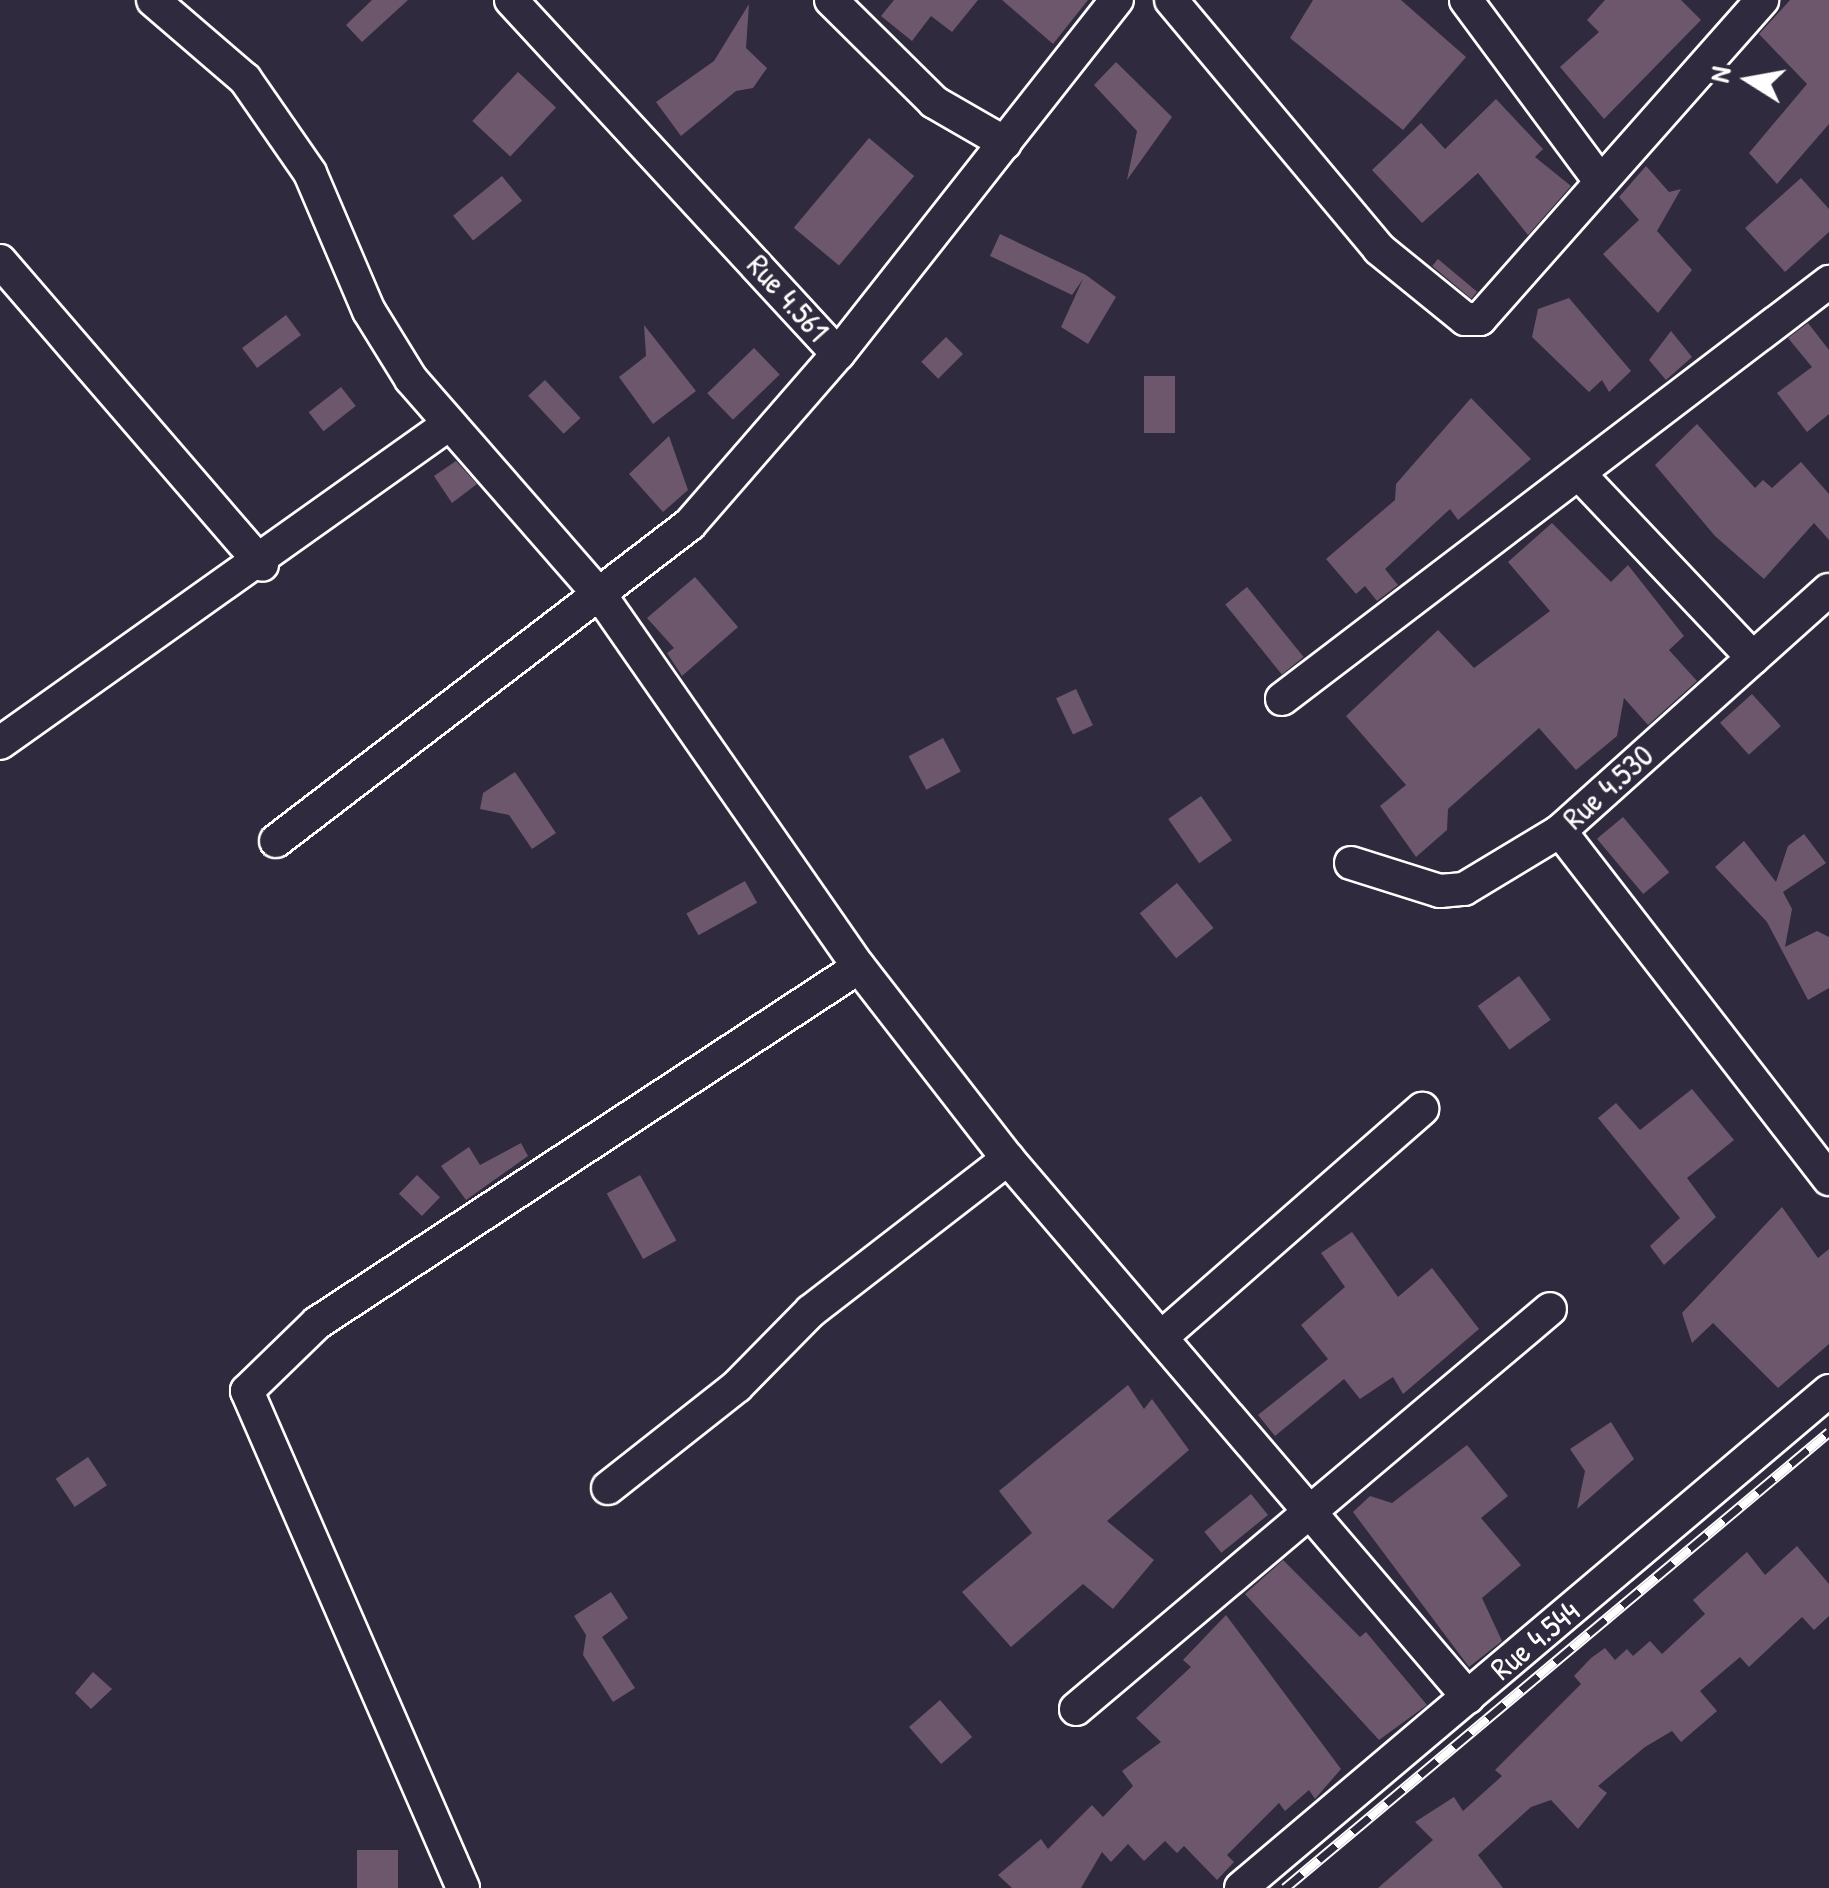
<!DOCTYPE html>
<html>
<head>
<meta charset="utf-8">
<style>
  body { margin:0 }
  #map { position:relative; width:1829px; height:1888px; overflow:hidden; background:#2f2a3d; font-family:"Patrick Hand",sans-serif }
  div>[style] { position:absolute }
  .building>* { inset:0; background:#6d576c; transform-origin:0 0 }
  .roads { filter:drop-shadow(2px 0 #fff) drop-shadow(-2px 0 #fff) drop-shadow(0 2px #fff) drop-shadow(0 -2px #fff) }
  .street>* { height:32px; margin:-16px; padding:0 16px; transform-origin:16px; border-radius:16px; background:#2f2a3d }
  .rail>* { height:11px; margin-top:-5.5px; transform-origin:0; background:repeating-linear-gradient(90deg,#2f2a3d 0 22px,#fff 0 44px); box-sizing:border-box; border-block:2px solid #fff }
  span { translate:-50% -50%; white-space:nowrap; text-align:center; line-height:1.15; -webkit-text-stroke:8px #2f2a3d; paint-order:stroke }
  .street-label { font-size:32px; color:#fff }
  .north { position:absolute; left:1699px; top:30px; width:100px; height:100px; -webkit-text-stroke:8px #2f2a3d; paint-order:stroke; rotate:281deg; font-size:28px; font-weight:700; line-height:40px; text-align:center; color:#fff }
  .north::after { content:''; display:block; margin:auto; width:35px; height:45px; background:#fff; clip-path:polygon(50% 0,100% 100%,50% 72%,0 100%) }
</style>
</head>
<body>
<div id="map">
  <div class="building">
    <i style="clip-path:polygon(372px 0,408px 0,362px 42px,346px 25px)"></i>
    <i style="clip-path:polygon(894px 0,978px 0,952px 32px,931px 16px,912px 41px,881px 16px)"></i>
    <i style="clip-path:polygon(1002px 0,1088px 0,1053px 44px)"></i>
    <i style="clip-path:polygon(1313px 0,1401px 0,1466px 57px,1403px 130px,1290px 38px)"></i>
    <i style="clip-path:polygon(1605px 0,1681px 0,1701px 20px,1604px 119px,1560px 67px,1599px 32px,1587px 20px)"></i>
    <i style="clip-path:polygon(1790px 0,1829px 0,1829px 124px,1777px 184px,1749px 153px,1807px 84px,1759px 34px)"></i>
    <i style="clip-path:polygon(749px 4px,746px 48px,767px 68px,753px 88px,736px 91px,681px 136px,656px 102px,714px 61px)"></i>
    <i style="clip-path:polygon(1116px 62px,1172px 117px,1127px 180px,1137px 131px,1094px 85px)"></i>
    <i style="left:518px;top:72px;width:52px;height:67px;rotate:43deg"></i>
    <i style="clip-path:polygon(1496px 99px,1543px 149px,1535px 157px,1571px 186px,1528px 235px,1478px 173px,1422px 223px,1372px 170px,1421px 123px,1445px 149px)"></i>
    <i style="left:869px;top:138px;width:59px;height:117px;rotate:40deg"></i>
    <i style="clip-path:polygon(1646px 166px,1669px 192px,1681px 189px,1657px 231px,1692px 270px,1658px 313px,1603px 254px,1639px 220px,1619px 197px)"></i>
    <i style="left:502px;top:176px;width:32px;height:63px;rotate:51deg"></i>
    <i style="clip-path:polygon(1801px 178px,1829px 209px,1829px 232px,1785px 272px,1745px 228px)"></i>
    <i style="clip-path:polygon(1000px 234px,1086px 275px,1116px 297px,1088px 344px,1061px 327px,1083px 279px,1072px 295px,990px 256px)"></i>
    <i style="left:1438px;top:259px;width:51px;height:9px;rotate:40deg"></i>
    <i style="clip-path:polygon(1569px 298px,1631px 371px,1609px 392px,1602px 380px,1589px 392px,1532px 337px,1538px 309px)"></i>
    <i style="left:286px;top:315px;width:25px;height:55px;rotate:53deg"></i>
    <i style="clip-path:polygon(1808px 323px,1829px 350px,1829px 414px,1807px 432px,1777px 393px,1812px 367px,1788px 338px)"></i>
    <i style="clip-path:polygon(644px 325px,696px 391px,653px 424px,619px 377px,646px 356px)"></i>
    <i style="clip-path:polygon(1671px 331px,1692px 357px,1666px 380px,1649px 360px)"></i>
    <i style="left:946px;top:337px;width:24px;height:35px;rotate:45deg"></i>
    <i style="left:754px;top:348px;width:37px;height:65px;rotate:46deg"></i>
    <i style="left:1144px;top:376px;width:31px;height:57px"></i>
    <i style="left:545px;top:380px;width:52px;height:23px;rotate:47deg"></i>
    <i style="left:341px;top:387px;width:24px;height:41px;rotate:52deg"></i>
    <i style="clip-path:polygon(1471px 398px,1531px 459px,1458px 520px,1450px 509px,1385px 569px,1398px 585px,1377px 601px,1365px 586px,1356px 594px,1326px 559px,1395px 500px,1396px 484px)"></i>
    <i style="clip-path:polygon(1697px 424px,1755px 488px,1763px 480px,1772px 488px,1801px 462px,1829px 494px,1829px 540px,1814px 523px,1764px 579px,1715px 536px,1655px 465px)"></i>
    <i style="clip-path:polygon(669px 436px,688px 490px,663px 512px,629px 474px)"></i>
    <i style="clip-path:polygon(456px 461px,477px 484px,452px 503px,434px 476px)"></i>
    <i style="clip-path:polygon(1552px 523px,1611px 582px,1628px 565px,1684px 636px,1669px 650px,1697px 681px,1648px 725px,1624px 698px,1617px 736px,1576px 770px,1539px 728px,1448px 809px,1447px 830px,1416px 857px,1380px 806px,1406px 785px,1346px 716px,1438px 630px,1474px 668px,1550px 611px,1508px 562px)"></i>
    <i style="clip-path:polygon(695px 577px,738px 627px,682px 676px,667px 653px,674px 648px,647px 618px)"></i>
    <i style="left:1247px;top:587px;width:90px;height:28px;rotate:51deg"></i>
    <i style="left:1076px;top:689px;width:40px;height:22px;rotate:65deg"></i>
    <i style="left:1752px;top:694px;width:43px;height:43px;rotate:48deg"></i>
    <i style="left:943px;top:738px;width:38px;height:39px;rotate:62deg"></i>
    <i style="clip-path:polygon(515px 772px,556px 833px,532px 849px,509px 815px,480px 809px,483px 793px)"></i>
    <i style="left:1201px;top:796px;width:54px;height:40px;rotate:55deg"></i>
    <i style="left:1623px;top:817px;width:72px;height:34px;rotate:50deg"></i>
    <i style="clip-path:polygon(1804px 834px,1826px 863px,1783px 892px,1792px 909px,1785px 947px,1817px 931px,1829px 937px,1829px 988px,1808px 1000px,1767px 922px,1715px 867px,1744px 841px,1776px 882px,1788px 846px)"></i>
    <i style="left:745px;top:881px;width:25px;height:67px;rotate:61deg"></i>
    <i style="left:1177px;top:883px;width:58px;height:48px;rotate:51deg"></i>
    <i style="left:1519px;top:976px;width:54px;height:51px;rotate:54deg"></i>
    <i style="clip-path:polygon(1692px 1089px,1734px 1140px,1687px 1178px,1716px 1217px,1664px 1265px,1650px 1246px,1680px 1218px,1598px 1118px,1616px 1103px,1640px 1130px)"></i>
    <i style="clip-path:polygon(521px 1143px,528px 1156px,466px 1200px,441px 1166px,469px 1147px,480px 1165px)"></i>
    <i style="left:417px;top:1175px;width:32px;height:26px;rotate:44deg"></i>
    <i style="left:640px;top:1175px;width:75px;height:38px;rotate:61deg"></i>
    <i style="clip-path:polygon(1782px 1207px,1818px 1258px,1829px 1249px,1829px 1344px,1778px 1388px,1713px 1323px,1692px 1343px,1682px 1313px)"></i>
    <i style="clip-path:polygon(1352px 1232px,1398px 1297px,1432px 1268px,1479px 1329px,1403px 1394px,1393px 1377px,1360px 1399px,1344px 1379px,1275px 1436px,1258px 1415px,1328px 1359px,1301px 1325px,1345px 1287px,1321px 1253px)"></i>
    <i style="clip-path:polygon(1128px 1385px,1144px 1409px,1152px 1399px,1189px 1450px,1107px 1521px,1154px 1560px,1113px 1609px,1083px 1584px,1011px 1647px,962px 1592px,1032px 1533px,999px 1491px)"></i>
    <i style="clip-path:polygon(1611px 1422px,1634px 1459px,1577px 1509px,1585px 1471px,1570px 1449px)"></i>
    <i style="clip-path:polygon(1467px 1445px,1508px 1496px,1481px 1518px,1521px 1565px,1482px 1598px,1502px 1641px,1469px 1667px,1353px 1512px,1370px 1496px,1392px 1503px)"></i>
    <i style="left:88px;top:1457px;width:34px;height:39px;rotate:56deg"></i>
    <i style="left:1251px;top:1494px;width:27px;height:60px;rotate:51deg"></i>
    <i style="clip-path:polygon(1797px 1546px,1829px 1584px,1829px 1616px,1814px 1630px,1802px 1617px,1749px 1667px,1740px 1657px,1700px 1691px,1717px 1711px,1681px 1742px,1672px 1731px,1645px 1747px,1598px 1786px,1607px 1793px,1578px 1829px,1551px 1800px,1531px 1807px,1478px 1855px,1503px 1888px,1378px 1888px,1433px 1840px,1415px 1822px,1454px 1797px,1463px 1811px,1502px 1776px,1495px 1770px,1581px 1684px,1574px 1676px,1591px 1658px,1605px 1648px,1615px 1660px,1627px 1649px,1633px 1656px,1650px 1641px,1662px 1654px,1705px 1614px,1693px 1600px,1747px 1552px,1765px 1575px)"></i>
    <i style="clip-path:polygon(1283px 1560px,1360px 1637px,1366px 1632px,1427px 1705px,1379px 1740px,1245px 1594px)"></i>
    <i style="clip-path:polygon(611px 1592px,628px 1618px,602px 1637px,635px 1688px,613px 1702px,583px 1655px,586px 1635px,574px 1616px)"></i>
    <i style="clip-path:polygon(1226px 1615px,1341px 1769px,1315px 1799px,1309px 1790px,1285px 1811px,1279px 1803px,1227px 1855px,1234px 1862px,1217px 1880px,1184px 1846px,1177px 1853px,1165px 1841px,1144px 1861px,1128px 1844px,1111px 1862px,1102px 1852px,1081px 1888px,1012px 1888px,998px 1875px,1041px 1839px,1048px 1849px,1092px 1805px,1103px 1817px,1133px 1786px,1122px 1771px,1161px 1742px,1136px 1718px,1191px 1667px,1183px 1660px)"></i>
    <i style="clip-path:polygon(93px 1672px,112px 1689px,91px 1709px,75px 1693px)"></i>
    <i style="left:940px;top:1700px;width:49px;height:41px;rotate:49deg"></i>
    <i style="left:357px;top:1850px;width:41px;height:38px"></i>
  </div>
  <div class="roads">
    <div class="street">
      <i style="left:153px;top:0;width:121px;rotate:40.7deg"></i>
      <i style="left:245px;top:79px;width:114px;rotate:55.3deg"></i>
      <i style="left:310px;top:173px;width:150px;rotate:66.9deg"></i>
      <i style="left:369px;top:311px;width:80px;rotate:58.3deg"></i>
      <i style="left:411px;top:379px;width:292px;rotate:48.9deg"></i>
      <i style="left:603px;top:599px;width:448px;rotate:55.2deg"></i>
      <i style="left:859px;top:967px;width:243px;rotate:52.2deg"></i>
      <i style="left:1008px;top:1159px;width:708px;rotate:49.47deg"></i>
      <i style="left:511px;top:0;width:482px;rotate:47.3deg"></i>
      <i style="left:838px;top:354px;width:451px;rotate:-51.8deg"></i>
      <i style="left:831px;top:0;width:145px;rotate:44.7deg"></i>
      <i style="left:934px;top:102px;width:82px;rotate:30deg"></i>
      <i style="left:1171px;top:0;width:324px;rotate:50.1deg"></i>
      <i style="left:1379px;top:249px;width:111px;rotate:39.1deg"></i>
      <i style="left:1465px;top:319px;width:15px"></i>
      <i style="left:1480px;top:319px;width:426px;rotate:-48.5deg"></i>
      <i style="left:1466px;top:0;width:224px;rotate:53.5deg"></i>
      <i style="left:0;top:261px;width:401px;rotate:49.2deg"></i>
      <i style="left:1582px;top:477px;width:249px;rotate:46.6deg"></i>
      <i style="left:1282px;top:699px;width:688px;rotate:-37.32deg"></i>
      <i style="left:0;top:743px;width:551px;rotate:-35.39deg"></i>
      <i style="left:1560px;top:831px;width:440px;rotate:52.3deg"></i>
      <i style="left:276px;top:841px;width:521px;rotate:-37.44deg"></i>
      <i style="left:690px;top:524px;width:225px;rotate:-49deg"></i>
      <i style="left:1351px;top:863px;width:93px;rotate:17.5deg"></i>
      <i style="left:1440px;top:891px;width:24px;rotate:-5deg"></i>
      <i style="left:1464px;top:889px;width:112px;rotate:-31.1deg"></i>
      <i style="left:1560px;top:831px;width:361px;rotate:-41.9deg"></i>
      <i style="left:1165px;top:1334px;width:342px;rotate:-41.2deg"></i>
      <i style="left:608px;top:1488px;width:164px;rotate:-38.3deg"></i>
      <i style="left:737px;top:1386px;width:105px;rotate:-45.4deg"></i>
      <i style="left:811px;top:1311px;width:249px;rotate:-37.7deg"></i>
      <i style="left:1076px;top:1709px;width:620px;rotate:-40.16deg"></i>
      <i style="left:463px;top:1888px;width:542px;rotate:-113.49deg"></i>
      <i style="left:247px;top:1391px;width:98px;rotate:-44.2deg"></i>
      <i style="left:317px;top:1323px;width:648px;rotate:-33.3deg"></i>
      <i style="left:1241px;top:1888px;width:770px;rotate:-40.21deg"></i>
    </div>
  </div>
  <div class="rail">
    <i style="left:1285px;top:1888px;width:710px;rotate:-39.97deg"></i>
  </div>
  <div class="street-label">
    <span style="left:788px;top:298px;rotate:48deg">Rue 4.561</span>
    <span style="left:1608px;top:787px;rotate:-42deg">Rue 4.530</span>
    <span style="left:1535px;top:1640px;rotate:-40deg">Rue 4.544</span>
  </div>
  <div class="north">N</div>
</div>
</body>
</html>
